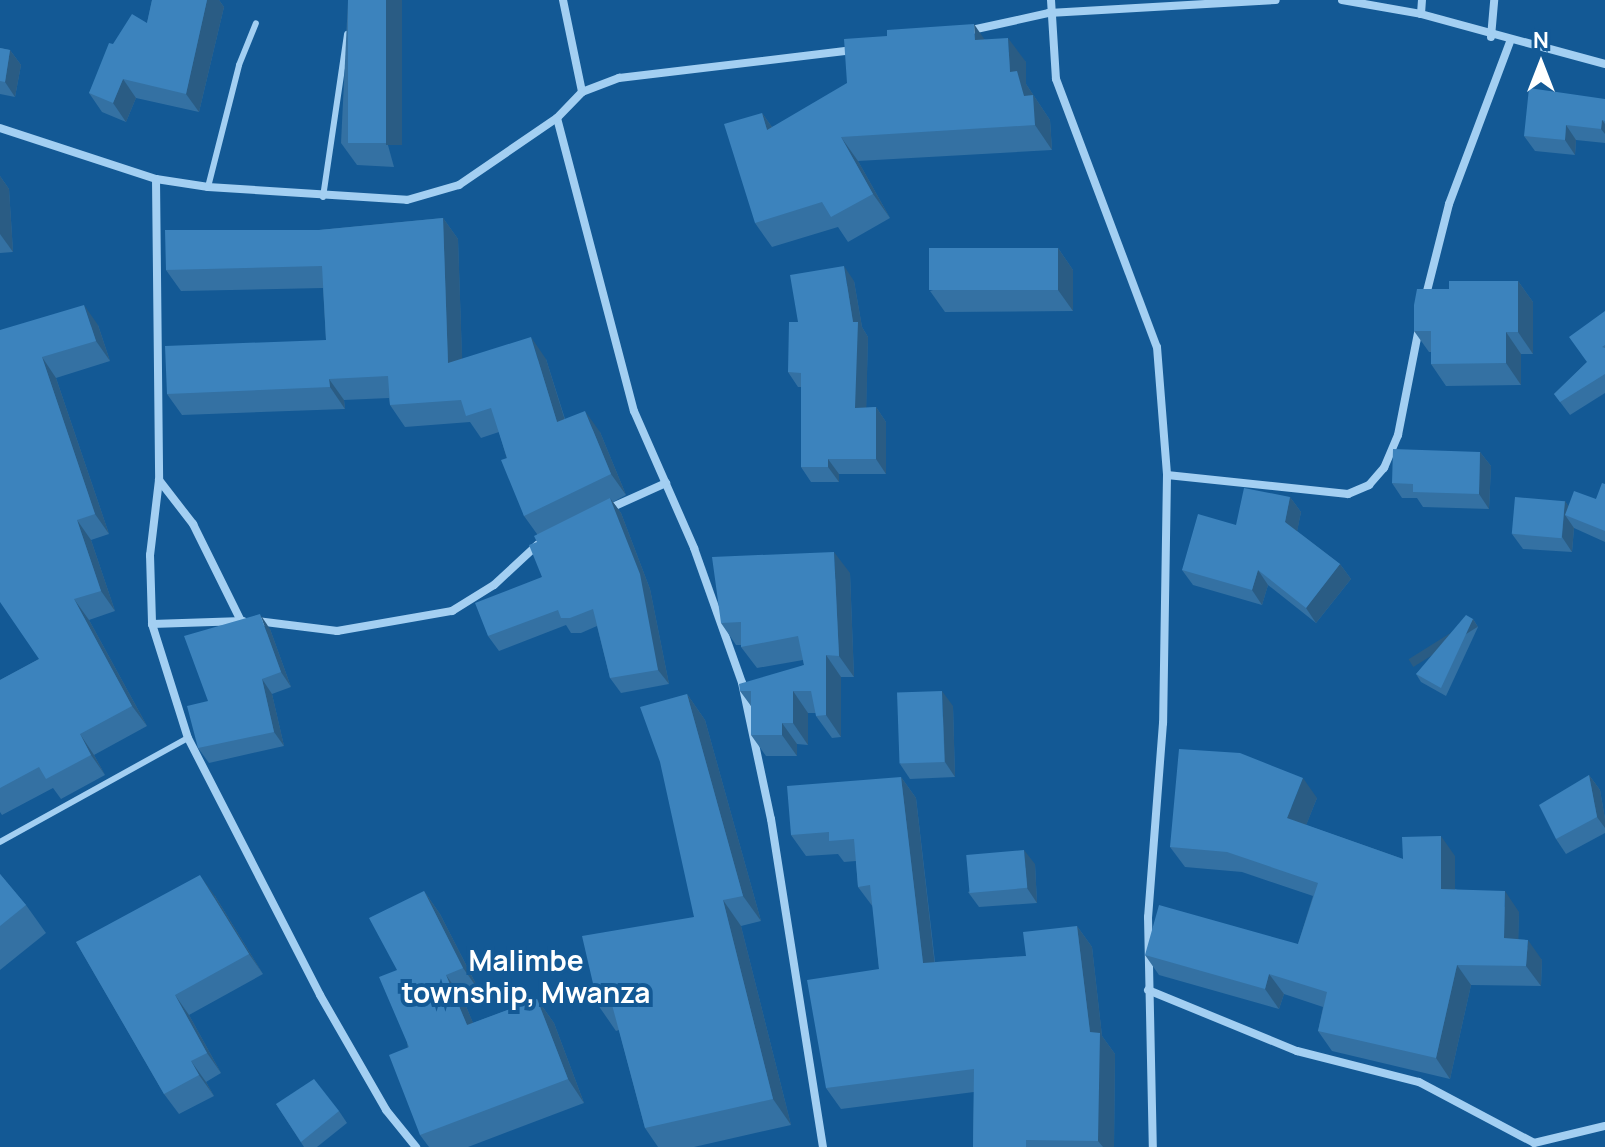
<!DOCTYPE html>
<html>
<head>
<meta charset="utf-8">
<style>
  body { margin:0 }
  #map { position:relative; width:1605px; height:1147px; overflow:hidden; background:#135995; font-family:Manrope,sans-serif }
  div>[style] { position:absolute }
  .lane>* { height:6px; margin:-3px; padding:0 3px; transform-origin:3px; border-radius:3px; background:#a3cff2 }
  .street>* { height:8px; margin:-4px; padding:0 4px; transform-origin:4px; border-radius:4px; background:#a3cff2 }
  .wall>* { inset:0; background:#3471a3 }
  .shaded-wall>* { inset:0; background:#2a5c84; transform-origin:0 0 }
  .building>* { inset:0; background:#3c83bd; transform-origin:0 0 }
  span { translate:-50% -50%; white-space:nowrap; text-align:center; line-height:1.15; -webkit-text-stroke:8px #135995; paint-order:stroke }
  .quarter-label { font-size:28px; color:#fff; font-weight:700 }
  .north { position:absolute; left:1501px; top:24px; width:80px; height:80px; -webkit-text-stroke:6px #135995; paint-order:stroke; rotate:0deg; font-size:22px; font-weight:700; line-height:32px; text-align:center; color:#fff }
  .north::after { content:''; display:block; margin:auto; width:28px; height:36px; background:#fff; clip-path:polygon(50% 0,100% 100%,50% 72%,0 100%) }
</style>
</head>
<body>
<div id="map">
  <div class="lane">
    <i style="left:208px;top:187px;width:126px;rotate:-75.7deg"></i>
    <i style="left:239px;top:65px;width:45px;rotate:-68deg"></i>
    <i style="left:323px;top:197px;width:165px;rotate:-81.6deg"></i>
    <i style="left:0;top:842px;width:215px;rotate:-29deg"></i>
  </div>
  <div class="street">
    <i style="left:563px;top:0;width:94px;rotate:78.3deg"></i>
    <i style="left:1051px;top:0;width:79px;rotate:86.4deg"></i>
    <i style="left:1056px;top:79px;width:286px;rotate:69.4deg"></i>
    <i style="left:1157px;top:347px;width:128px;rotate:85.5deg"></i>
    <i style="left:1167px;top:475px;width:248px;rotate:90.9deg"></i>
    <i style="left:1163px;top:723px;width:195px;rotate:94.4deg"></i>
    <i style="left:1148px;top:917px;width:230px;rotate:88.8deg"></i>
    <i style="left:1342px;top:0;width:80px;rotate:10deg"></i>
    <i style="left:1421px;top:14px;width:191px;rotate:15.2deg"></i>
    <i style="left:1421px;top:14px;width:14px;rotate:-86deg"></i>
    <i style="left:967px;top:31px;width:84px;rotate:-12.4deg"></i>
    <i style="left:1049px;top:13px;width:227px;rotate:-3.3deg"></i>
    <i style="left:1491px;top:37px;width:37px;rotate:-85deg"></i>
    <i style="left:557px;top:118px;width:303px;rotate:75.3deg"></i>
    <i style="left:634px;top:411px;width:150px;rotate:66.3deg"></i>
    <i style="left:694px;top:548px;width:143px;rotate:70.4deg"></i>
    <i style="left:742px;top:683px;width:139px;rotate:78deg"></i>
    <i style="left:771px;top:819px;width:332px;rotate:81deg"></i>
    <i style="left:0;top:128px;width:164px;rotate:18.1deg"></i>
    <i style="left:156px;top:179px;width:53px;rotate:8.7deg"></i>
    <i style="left:208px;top:187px;width:199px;rotate:3.7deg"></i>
    <i style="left:407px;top:200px;width:54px;rotate:-16.1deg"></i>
    <i style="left:459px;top:185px;width:119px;rotate:-34.4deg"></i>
    <i style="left:557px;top:118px;width:36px;rotate:-46deg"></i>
    <i style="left:582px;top:92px;width:40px;rotate:-21deg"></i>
    <i style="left:619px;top:78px;width:238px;rotate:-6.8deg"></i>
    <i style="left:156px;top:179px;width:301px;rotate:89.4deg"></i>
    <i style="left:159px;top:480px;width:76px;rotate:96.8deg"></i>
    <i style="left:150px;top:555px;width:69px;rotate:88.3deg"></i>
    <i style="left:152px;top:624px;width:120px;rotate:72.5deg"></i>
    <i style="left:188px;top:738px;width:289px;rotate:62.8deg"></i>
    <i style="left:320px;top:995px;width:133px;rotate:60.1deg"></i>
    <i style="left:386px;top:1110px;width:48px;rotate:51deg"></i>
    <i style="left:1425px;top:299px;width:98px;rotate:-75.8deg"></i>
    <i style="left:1449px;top:204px;width:173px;rotate:-69.4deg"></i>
    <i style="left:1167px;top:475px;width:182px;rotate:6deg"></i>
    <i style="left:1348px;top:494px;width:23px;rotate:-23deg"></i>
    <i style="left:1369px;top:485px;width:23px;rotate:-49deg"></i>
    <i style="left:1384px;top:468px;width:36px;rotate:-67deg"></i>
    <i style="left:1398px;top:435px;width:109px;rotate:-78.9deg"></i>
    <i style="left:159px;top:480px;width:56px;rotate:52.3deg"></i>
    <i style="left:193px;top:524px;width:108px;rotate:63.7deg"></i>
    <i style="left:606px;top:510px;width:66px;rotate:-24.2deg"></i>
    <i style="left:257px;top:621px;width:81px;rotate:7.1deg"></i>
    <i style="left:337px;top:631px;width:117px;rotate:-9.9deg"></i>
    <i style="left:452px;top:611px;width:49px;rotate:-31.8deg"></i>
    <i style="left:494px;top:585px;width:59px;rotate:-42.9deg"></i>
    <i style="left:152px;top:624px;width:91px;rotate:-1.9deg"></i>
    <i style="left:1148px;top:990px;width:161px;rotate:22.3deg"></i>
    <i style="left:1297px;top:1051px;width:126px;rotate:14.3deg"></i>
    <i style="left:1419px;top:1082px;width:130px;rotate:27.9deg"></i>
    <i style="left:1534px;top:1143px;width:73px;rotate:-13.5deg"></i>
  </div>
  <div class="wall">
    <i style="clip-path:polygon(152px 0,219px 0,224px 7px,199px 112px,136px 98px,126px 122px,102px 112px,89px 93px,113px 44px,147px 23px)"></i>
    <i style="clip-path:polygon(348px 0,394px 167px,357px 165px,341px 143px)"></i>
    <i style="clip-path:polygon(984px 39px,1026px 62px,1026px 84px,1050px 120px,1052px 150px,858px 161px,890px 218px,848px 242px,838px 227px,772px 247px,755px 223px,762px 113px,772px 127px)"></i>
    <i style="clip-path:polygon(0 48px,10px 50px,21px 65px,15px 97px,0 94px)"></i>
    <i style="clip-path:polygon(1605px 99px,1605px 143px,1576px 140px,1575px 155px,1535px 151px,1524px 136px)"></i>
    <i style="clip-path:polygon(0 176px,9px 189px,13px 252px,0 253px)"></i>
    <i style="clip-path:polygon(443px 218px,458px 239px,462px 359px,546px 359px,565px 419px,600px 432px,626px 495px,613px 502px,621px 513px,650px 589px,669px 684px,621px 693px,610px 678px,597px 626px,581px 633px,571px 633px,566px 625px,499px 651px,488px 636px,542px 577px,537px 534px,524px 516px,499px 432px,481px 438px,470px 422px,405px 427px,390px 405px,389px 398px,344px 400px,345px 409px,182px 415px,167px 394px,326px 340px,323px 288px,181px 291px,166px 270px,319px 230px)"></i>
    <i style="clip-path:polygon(1058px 248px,1073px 270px,1073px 311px,945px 312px,930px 291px)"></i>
    <i style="clip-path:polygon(854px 281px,862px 327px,868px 337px,866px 408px,876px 407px,886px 422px,886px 474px,839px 474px,839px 482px,811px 482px,801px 467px,801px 387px,798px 387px,788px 372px,798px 322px)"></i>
    <i style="clip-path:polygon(1518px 281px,1533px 302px,1533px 354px,1521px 354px,1521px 385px,1446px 386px,1431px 364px,1431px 352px,1429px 352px,1414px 331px,1449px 289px)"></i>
    <i style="clip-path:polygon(1605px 311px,1605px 393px,1570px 415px,1554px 394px,1587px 362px)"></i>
    <i style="clip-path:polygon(98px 325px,110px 361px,56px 378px,109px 534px,91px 540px,115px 611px,89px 620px,147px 726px,94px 755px,105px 775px,61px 799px,53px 788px,2px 815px,0 812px,0 680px,39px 659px,0 330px)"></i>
    <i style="clip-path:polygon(1480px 452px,1491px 466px,1489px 509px,1423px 507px,1417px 498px,1402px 498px,1392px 483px)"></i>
    <i style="clip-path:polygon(1605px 484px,1605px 542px,1574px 528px,1572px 552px,1523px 549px,1512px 534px,1565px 501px,1568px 506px,1596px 499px)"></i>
    <i style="clip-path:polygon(1290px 497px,1301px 512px,1297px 531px,1340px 564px,1351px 579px,1316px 623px,1268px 585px,1262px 605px,1193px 585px,1182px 570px,1236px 525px)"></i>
    <i style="clip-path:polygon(850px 573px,854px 677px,841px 677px,841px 737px,832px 738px,816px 716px,816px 713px,808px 713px,808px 745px,797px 744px,797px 756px,766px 756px,751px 735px,751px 706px,740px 691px,804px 665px,803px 660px,757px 668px,741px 647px,741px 645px,736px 645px,721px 623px)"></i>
    <i style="clip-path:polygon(1473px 619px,1478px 627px,1446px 696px,1421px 682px,1416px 674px)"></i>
    <i style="clip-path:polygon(270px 629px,291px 687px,272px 694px,284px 746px,209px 763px,198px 748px,208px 701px)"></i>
    <i style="clip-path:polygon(687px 694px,705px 720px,761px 921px,741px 926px,791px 1125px,694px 1147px,658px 1147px,645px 1128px,619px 1030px,616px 1031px,598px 1005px,694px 917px)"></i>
    <i style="clip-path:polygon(953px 706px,955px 777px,910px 779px,900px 764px)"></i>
    <i style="clip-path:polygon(1589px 775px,1600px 790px,1605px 819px,1605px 833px,1566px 854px,1556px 839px)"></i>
    <i style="clip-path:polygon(901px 777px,916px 798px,935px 962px,1026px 956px,1077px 926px,1092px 947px,1102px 1036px,1115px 1054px,1114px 1147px,973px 1147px,974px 1092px,841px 1109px,826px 1088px,879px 969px,873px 907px,858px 887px,856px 861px,844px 862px,838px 854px,806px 856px,791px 835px)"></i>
    <i style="clip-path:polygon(1317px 798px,1306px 825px,1403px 859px,1455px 856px,1455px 889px,1519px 912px,1518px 939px,1542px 960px,1541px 986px,1471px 985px,1450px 1079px,1332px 1051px,1318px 1031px,1323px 1007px,1284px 994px,1279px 1009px,1159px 975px,1145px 955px,1298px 944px,1313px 896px,1242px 872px,1185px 867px,1170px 847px)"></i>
    <i style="clip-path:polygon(1035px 864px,1037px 903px,979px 907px,968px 892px)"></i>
    <i style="clip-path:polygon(0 874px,26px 905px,46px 933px,0 970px)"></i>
    <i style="clip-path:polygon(424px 891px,440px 914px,480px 992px,463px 999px,473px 1023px,537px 999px,554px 1023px,584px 1103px,468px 1147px,429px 1147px,420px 1135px,397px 970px)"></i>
    <i style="clip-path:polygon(215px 896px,263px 974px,189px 1015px,221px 1073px,206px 1082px,214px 1096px,179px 1114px,164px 1094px,76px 942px)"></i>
    <i style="clip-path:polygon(276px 1104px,339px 1111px,347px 1123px,317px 1147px,304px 1147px)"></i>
  </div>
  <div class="shaded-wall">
    <i style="clip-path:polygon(207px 0,219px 0,224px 7px,199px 112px,186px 94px)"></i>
    <i style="left:386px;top:0;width:16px;height:145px"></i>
    <i style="clip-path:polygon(974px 24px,991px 49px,975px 40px)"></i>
    <i style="clip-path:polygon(1008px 38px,1026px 62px,1026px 84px,1050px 120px,1052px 150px,1035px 125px,1024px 96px,1010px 72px)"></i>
    <i style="clip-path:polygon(10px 50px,21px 65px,15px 97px,5px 82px)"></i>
    <i style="clip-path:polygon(123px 79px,136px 98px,126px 122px,113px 103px)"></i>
    <i style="clip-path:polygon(762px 113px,779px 137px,767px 130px)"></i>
    <i style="clip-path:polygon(1602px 120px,1605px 124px,1605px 134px,1601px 129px)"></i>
    <i style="clip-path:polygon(1566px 125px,1576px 140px,1575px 155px,1565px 140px)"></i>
    <i style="clip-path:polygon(841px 137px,858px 161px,890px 218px,873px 194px)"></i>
    <i style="clip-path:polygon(0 176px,9px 189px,13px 252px,0 234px)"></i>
    <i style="clip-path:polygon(443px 218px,458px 239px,463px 384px,448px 363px)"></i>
    <i style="clip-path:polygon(1058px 248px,1073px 270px,1073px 311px,1058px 290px)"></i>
    <i style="clip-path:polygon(844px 266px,854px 281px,862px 327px,868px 337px,866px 422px,855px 408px,853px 322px)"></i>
    <i style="clip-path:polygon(1518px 281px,1533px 302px,1533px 354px,1518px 332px)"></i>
    <i style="clip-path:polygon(84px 305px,98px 325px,110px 361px,96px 341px)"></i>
    <i style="clip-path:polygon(1506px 332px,1521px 354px,1521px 385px,1506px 363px)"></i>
    <i style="clip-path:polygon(531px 337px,546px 359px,572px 443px,557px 422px)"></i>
    <i style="clip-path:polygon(42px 357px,56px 378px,109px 534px,95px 514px)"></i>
    <i style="clip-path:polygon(329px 379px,344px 400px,345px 409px,330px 387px)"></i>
    <i style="clip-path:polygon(876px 407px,886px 422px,886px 474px,876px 459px)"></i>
    <i style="clip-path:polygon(585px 411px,600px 432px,626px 495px,611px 474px)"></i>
    <i style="clip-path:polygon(1480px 452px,1491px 466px,1489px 509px,1479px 494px)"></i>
    <i style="clip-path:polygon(828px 459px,839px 474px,839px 482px,828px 467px)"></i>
    <i style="clip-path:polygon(1290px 497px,1301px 512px,1296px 537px,1285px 522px)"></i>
    <i style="clip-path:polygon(610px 498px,621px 513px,650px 589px,669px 684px,658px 670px)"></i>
    <i style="clip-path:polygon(1565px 501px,1575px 516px,1565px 515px,1574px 528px,1572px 552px,1562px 537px)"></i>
    <i style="clip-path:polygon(77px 520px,91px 540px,115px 611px,101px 591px)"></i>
    <i style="clip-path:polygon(834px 552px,850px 573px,854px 677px,839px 656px)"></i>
    <i style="clip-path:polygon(1340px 564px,1351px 579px,1316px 623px,1306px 608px)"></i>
    <i style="clip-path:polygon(1258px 570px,1268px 585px,1262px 605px,1252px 590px)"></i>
    <i style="clip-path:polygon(74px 599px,89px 620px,147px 726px,132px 706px)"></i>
    <i style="clip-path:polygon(260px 614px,270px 629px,291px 687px,281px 672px)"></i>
    <i style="left:1473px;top:619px;width:9px;height:76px;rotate:58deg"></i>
    <i style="clip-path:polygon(826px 655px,841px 677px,841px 737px,826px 715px)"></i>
    <i style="clip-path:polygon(262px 679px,272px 694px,284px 746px,274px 732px)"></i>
    <i style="clip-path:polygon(793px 691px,808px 713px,808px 745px,793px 723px)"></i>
    <i style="clip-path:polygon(942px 691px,953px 706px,955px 777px,945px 762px)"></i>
    <i style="clip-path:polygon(687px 694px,705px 720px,761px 921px,743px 896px)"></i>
    <i style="clip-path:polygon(782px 723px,797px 744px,797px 756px,782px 735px)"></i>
    <i style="clip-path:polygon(80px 734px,94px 755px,105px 775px,91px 755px)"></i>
    <i style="clip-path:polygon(1589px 775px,1600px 790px,1605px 819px,1605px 828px,1597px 817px)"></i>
    <i style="clip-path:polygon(901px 777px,916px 798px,937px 984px,923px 963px)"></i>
    <i style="clip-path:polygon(1303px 778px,1317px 798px,1301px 838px,1287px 818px)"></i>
    <i style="clip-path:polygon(1441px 836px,1455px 856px,1455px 909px,1441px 889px)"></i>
    <i style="clip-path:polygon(1024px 850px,1035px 864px,1037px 903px,1027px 888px)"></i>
    <i style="clip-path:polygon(200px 875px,215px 896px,263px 974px,249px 954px)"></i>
    <i style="clip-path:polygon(424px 891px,440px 914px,480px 992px,463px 968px)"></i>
    <i style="clip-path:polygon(1505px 891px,1519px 912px,1518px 959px,1504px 938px)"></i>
    <i style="clip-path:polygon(723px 900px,741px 926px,791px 1125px,773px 1099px)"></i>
    <i style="clip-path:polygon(1077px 926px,1092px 947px,1102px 1036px,1115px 1054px,1114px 1147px,1103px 1147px,1098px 1141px,1090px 1032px)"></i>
    <i style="clip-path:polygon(1528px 940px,1542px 960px,1541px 986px,1526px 966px)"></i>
    <i style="clip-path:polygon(1457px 965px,1471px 985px,1450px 1079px,1436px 1058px)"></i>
    <i style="clip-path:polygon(1269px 974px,1284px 994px,1279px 1009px,1265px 989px)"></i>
    <i style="clip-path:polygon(446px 975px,463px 999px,484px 1049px,467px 1025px)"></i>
    <i style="clip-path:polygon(175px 995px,189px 1015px,221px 1073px,207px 1053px)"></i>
    <i style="clip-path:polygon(537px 999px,554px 1023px,584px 1103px,568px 1079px)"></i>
    <i style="clip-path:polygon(191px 1061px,206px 1082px,214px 1096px,199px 1075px)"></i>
  </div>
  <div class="building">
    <i style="clip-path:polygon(152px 0,207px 0,186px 94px,123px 79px,113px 103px,89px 93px,109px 43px,113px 44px,132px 14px,147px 23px)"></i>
    <i style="left:348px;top:0;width:38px;height:143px"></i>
    <i style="clip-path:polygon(974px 24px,975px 40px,1008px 38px,1010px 72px,1017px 71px,1024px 96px,1033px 95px,1035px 125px,841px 137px,873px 194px,831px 217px,822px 202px,755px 223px,724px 124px,762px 113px,767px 130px,847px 83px,844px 39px,887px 36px,887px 30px)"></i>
    <i style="clip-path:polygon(0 48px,10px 50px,5px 82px,0 81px)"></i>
    <i style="clip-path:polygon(1529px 88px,1605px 99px,1605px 121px,1602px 120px,1601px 129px,1566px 125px,1565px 140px,1524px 136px)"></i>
    <i style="clip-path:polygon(443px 218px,448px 363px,531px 337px,557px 422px,585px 411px,611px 474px,524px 516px,501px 460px,507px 458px,491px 408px,466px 416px,461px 400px,390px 405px,388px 376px,329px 379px,330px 387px,167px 394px,165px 346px,326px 340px,322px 266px,166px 270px,165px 230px,319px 230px)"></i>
    <i style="left:1058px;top:248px;width:42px;height:129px;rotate:90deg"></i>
    <i style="clip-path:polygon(844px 266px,853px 322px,858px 322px,855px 408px,876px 407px,876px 459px,828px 459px,828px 467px,801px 467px,801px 373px,788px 372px,789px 322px,798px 322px,790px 275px)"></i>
    <i style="clip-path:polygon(1449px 281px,1518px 281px,1518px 332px,1506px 332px,1506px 363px,1431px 364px,1431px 331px,1414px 331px,1414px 305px,1417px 289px,1449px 289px)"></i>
    <i style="clip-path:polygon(84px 305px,96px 341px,42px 357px,95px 514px,77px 520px,101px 591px,74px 599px,132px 706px,80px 734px,91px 755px,46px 779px,39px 767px,0 788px,0 680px,39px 659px,0 602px,0 330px)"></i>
    <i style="clip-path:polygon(1605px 311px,1605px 345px,1602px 347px,1605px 348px,1605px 374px,1560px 402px,1554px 394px,1587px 362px,1569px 337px)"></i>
    <i style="clip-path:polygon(1393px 449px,1480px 452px,1479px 494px,1413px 492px,1413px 484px,1392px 483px)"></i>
    <i style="clip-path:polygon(1602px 483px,1605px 484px,1605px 531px,1565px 515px,1574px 491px,1596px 499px)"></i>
    <i style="clip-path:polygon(1244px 488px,1290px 497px,1285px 522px,1340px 564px,1306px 608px,1258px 570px,1252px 590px,1182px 570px,1198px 514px,1236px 525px)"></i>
    <i style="left:1515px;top:497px;width:50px;height:37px;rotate:5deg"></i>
    <i style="clip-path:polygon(610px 498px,640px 574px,658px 670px,610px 678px,593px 609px,570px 618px,561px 618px,558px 610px,488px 636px,475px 603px,542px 577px,529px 545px,537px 542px,534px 536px)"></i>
    <i style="clip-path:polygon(834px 552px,839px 656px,826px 655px,826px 715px,816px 716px,811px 691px,793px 691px,793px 723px,782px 723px,782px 735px,751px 735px,751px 691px,740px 691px,739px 684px,804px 665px,798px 636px,741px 647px,741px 622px,721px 623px,712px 557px)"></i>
    <i style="clip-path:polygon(260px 614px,281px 672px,262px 679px,274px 732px,198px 748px,187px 706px,208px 701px,184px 636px)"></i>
    <i style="clip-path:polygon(1466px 615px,1473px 619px,1441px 688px,1416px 674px)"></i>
    <i style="left:942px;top:691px;width:71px;height:45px;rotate:88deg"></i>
    <i style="clip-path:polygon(687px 694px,743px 896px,723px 900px,773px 1099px,645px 1128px,611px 1001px,598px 1005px,582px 936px,694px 917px,660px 762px,640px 707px)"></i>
    <i style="clip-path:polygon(1179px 749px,1240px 753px,1303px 778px,1287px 818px,1403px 859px,1402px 837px,1441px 836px,1441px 889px,1505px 891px,1504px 938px,1528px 940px,1526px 966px,1457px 965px,1436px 1058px,1318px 1031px,1327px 992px,1269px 974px,1265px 989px,1145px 955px,1159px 905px,1298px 944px,1318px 883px,1227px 852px,1170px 847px)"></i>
    <i style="clip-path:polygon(1589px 775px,1597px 817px,1556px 839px,1539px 805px)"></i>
    <i style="clip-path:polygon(901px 777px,923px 963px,1026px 956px,1023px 932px,1077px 926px,1090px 1032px,1100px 1033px,1098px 1141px,1026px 1140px,1026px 1147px,973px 1147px,974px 1069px,826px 1088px,807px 980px,879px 969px,870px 885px,858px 887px,854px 839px,829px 841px,829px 832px,791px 835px,787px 786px)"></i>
    <i style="left:1024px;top:850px;width:38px;height:58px;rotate:85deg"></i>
    <i style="clip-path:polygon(0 874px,26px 905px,0 926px)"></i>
    <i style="clip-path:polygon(200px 875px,249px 954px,175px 995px,207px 1053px,191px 1061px,199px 1075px,164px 1094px,76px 942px)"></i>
    <i style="clip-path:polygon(424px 891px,463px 968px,446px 975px,467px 1025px,537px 999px,568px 1079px,420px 1135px,389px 1055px,409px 1047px,379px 977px,397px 970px,369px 918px)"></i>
    <i style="clip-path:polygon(314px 1079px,339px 1111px,301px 1142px,276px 1104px)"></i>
  </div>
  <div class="quarter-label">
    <span style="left:526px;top:976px">Malimbe<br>township, Mwanza</span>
  </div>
  <div class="north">N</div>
</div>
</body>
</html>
